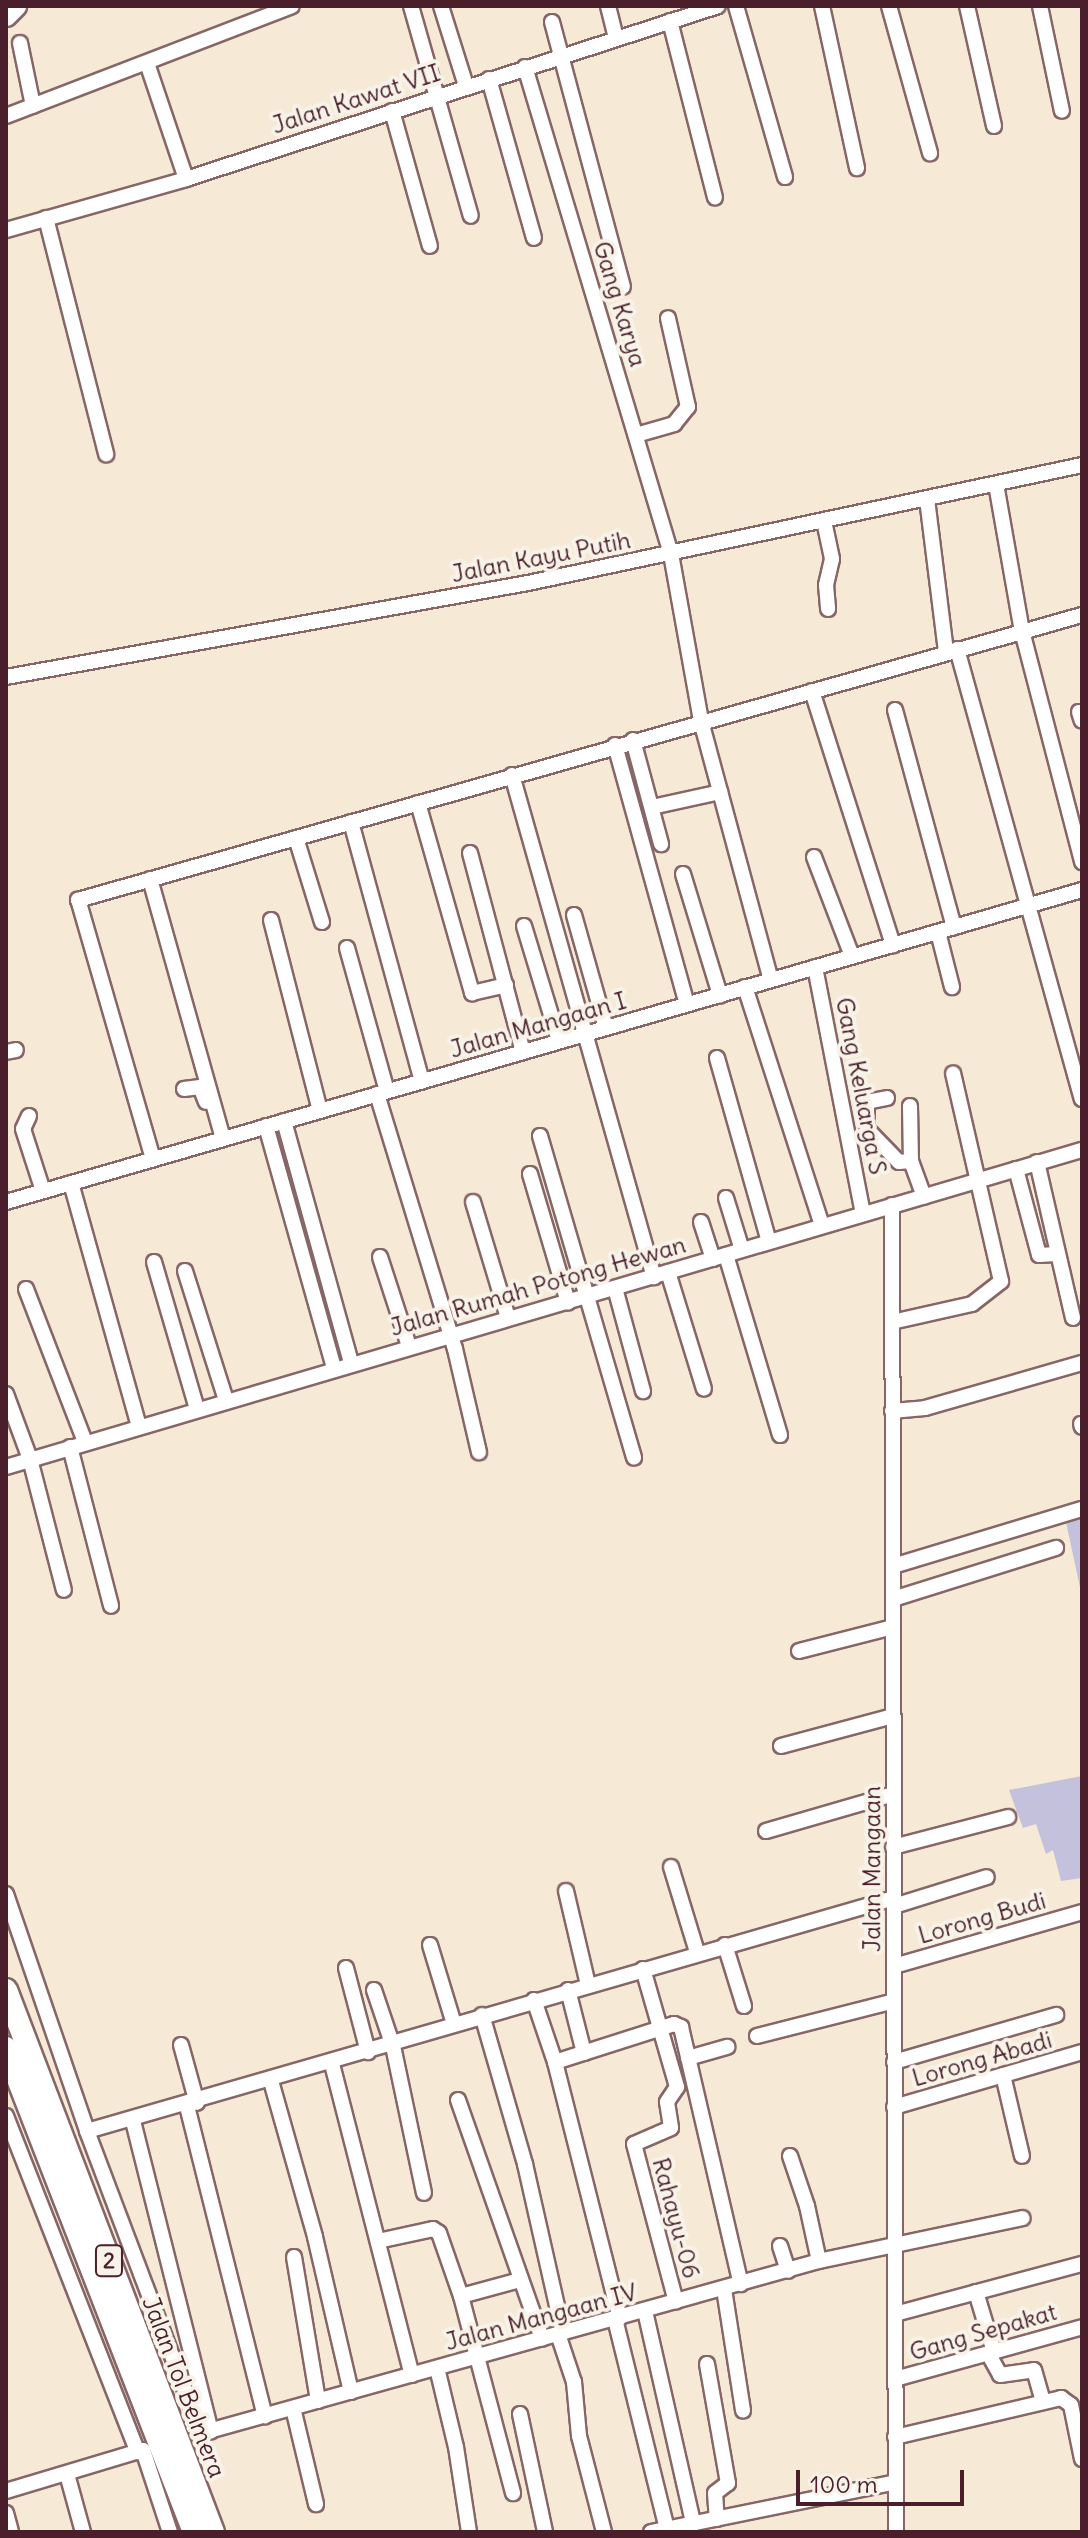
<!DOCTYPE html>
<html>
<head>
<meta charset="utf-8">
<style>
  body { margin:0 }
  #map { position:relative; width:1088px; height:2538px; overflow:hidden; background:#f6e9d6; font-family:Delius,sans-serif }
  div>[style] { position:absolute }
  .industrial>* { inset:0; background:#c3c1db }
  .roads { filter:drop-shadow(2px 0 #866667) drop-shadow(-2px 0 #866667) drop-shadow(0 2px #866667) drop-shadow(0 -2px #866667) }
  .minor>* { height:14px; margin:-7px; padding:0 7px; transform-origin:7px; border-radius:7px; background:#fff }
  .highway>* { height:22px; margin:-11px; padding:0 11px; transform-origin:11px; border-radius:11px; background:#fff }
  span { translate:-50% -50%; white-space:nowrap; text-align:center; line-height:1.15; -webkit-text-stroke:8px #f7f3e8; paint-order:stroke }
  .shield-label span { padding:2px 6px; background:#f7f3e8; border:2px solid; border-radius:6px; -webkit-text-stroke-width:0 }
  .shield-label { font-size:22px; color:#4a1f2b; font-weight:700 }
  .street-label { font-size:24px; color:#4a1f2b }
  .frame { position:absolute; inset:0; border:8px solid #4a1f2b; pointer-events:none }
  .scale { position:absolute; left:796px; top:2470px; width:168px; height:36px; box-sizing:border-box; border:4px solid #4a1f2b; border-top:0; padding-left:10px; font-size:24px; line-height:28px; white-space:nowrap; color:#4a1f2b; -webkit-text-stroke:6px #f7f3e8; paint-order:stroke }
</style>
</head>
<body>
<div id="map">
  <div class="industrial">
    <i style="clip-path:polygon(1082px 1503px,1082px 1597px,1063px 1508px)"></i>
    <i style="clip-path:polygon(1082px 1776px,1082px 1878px,1061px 1881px,1053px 1850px,1046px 1854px,1036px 1824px,1023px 1828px,1009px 1790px)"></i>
  </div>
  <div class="roads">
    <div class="minor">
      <i style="left:411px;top:6px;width:218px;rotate:74.1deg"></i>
      <i style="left:441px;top:6px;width:84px;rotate:72.6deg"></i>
      <i style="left:608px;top:6px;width:32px;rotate:76deg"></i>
      <i style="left:736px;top:6px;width:178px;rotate:74deg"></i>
      <i style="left:822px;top:6px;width:166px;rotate:77.8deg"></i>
      <i style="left:889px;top:6px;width:153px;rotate:74.4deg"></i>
      <i style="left:967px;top:6px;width:123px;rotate:77.3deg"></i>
      <i style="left:1040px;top:6px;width:107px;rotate:78.2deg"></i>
      <i style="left:670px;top:21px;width:182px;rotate:75.7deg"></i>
      <i style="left:552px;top:22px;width:274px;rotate:75deg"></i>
      <i style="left:20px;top:43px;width:64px;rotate:78.3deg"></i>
      <i style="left:147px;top:63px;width:122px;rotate:71.4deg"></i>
      <i style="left:525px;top:67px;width:508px;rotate:73.31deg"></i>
      <i style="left:671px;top:554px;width:170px;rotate:79.8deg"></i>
      <i style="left:701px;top:721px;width:268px;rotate:74.9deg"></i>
      <i style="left:489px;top:79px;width:165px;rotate:74.2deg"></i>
      <i style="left:392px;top:111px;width:140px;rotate:74.3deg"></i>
      <i style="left:6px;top:116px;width:306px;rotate:-21deg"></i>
      <i style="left:46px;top:218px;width:244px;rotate:75.7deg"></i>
      <i style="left:6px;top:230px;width:187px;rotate:-15.8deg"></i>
      <i style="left:186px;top:179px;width:559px;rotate:-18.01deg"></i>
      <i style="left:636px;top:435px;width:40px;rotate:-16deg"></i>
      <i style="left:674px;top:424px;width:22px;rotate:-51deg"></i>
      <i style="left:688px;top:407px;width:91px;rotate:-102.7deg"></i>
      <i style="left:996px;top:484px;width:149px;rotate:80deg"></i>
      <i style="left:1022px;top:631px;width:239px;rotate:75.4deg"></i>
      <i style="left:927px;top:499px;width:154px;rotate:82.9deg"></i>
      <i style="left:824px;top:521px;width:39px;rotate:78deg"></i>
      <i style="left:832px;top:559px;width:27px;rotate:103deg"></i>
      <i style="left:826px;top:585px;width:24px;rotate:85deg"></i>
      <i style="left:957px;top:649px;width:467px;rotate:74.5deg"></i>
      <i style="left:6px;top:677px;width:530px;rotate:-10.21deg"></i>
      <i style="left:528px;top:583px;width:566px;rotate:-12.02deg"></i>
      <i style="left:812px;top:691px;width:267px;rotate:72.3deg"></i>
      <i style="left:895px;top:710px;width:225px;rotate:74.8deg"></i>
      <i style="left:1079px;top:712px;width:9px;rotate:72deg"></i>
      <i style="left:633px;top:740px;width:108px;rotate:74.9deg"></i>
      <i style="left:615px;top:745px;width:269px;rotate:74.5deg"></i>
      <i style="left:512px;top:775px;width:522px;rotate:74.21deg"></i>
      <i style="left:418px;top:803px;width:198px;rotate:74.1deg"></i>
      <i style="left:472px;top:993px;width:35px;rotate:-13deg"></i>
      <i style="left:652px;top:807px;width:70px;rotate:-12.4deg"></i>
      <i style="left:351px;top:822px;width:269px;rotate:74.7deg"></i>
      <i style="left:296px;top:838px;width:88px;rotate:72.8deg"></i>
      <i style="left:470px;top:853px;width:206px;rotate:75.1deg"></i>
      <i style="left:814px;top:857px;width:106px;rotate:69deg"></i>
      <i style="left:683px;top:874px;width:127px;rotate:73deg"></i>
      <i style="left:150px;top:879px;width:270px;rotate:74.3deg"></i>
      <i style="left:574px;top:915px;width:117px;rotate:74.2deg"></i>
      <i style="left:271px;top:920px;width:197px;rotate:75.6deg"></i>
      <i style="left:524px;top:926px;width:120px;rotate:73.1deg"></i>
      <i style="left:938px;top:932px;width:57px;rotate:75.7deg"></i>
      <i style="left:347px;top:948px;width:148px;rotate:74.4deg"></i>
      <i style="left:815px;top:967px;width:251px;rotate:79deg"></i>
      <i style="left:745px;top:987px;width:251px;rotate:72.1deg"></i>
      <i style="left:6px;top:1052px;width:10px;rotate:-11deg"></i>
      <i style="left:717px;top:1058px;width:191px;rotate:74.2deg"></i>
      <i style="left:184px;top:1089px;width:16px;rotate:-7deg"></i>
      <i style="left:200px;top:1087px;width:16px;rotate:68deg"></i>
      <i style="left:377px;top:1094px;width:267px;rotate:73deg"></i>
      <i style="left:455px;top:1349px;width:106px;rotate:76.9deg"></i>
      <i style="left:887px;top:1098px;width:20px;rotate:169deg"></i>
      <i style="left:867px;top:1102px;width:27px;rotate:90deg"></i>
      <i style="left:867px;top:1129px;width:46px;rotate:45.9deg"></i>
      <i style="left:899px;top:1162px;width:12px;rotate:-5deg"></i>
      <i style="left:910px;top:1106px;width:55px;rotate:89deg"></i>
      <i style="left:911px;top:1161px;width:38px;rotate:70deg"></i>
      <i style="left:29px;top:1116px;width:14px;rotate:115deg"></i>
      <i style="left:23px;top:1129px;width:65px;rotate:72.1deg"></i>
      <i style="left:284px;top:1121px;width:251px;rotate:74.5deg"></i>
      <i style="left:266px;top:1126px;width:251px;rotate:74.3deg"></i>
      <i style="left:540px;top:1136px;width:335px;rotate:73.7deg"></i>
      <i style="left:153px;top:1159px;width:270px;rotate:-106.1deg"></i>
      <i style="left:78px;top:900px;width:1044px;rotate:-15.85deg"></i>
      <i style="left:1037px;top:1162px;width:160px;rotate:77deg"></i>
      <i style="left:1016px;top:1169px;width:89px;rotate:75deg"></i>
      <i style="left:1039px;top:1255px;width:17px;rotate:-3deg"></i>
      <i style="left:530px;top:1174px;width:134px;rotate:73.5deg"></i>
      <i style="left:71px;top:1183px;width:253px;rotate:74.4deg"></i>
      <i style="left:726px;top:1198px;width:54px;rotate:72.9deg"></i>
      <i style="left:6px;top:1202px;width:1120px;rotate:-16.17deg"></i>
      <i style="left:473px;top:1202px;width:121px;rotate:73.2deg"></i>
      <i style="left:892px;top:1205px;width:1327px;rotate:89.83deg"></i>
      <i style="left:701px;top:1222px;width:39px;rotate:72deg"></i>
      <i style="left:726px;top:1255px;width:188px;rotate:73.3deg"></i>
      <i style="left:380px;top:1257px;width:94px;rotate:72deg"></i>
      <i style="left:154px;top:1262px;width:153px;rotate:73.7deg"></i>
      <i style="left:185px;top:1271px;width:135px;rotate:72.4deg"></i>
      <i style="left:668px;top:1272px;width:122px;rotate:72.9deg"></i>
      <i style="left:615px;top:1288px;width:107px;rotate:74.8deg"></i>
      <i style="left:26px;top:1289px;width:164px;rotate:68.9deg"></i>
      <i style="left:892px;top:1322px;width:82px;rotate:-12.7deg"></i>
      <i style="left:972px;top:1304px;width:37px;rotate:-38deg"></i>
      <i style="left:1001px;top:1281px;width:213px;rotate:-103deg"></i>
      <i style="left:6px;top:1394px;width:69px;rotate:69.7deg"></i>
      <i style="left:30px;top:1459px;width:135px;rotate:75.5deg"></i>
      <i style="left:892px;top:1411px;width:33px;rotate:-5deg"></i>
      <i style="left:925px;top:1408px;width:163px;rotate:-16deg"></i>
      <i style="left:1081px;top:1424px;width:3px;rotate:72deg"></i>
      <i style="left:70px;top:1447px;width:164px;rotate:75.5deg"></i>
      <i style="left:6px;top:1467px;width:1122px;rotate:-16.42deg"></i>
      <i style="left:893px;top:1566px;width:197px;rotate:-16.8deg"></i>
      <i style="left:893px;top:1599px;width:171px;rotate:-17.4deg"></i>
      <i style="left:799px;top:1651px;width:97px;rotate:-14.3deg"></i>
      <i style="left:781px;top:1746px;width:116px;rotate:-15deg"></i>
      <i style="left:766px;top:1831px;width:132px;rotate:-16.2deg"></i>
      <i style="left:893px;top:1847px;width:119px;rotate:-14.6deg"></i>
      <i style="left:671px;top:1867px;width:89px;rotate:73deg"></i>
      <i style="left:566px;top:1891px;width:97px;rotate:76.8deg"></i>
      <i style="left:6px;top:1894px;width:250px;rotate:71.1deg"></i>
      <i style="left:87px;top:2131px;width:840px;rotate:-16.1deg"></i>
      <i style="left:894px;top:1906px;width:97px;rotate:-17.3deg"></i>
      <i style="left:430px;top:1945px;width:83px;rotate:73.1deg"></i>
      <i style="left:725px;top:1945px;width:64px;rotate:72.7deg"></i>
      <i style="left:894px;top:1966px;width:196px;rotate:-16deg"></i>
      <i style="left:346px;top:1968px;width:87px;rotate:75.3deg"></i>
      <i style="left:643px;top:1969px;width:123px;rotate:73.9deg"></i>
      <i style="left:677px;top:2087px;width:18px;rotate:124deg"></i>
      <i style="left:667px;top:2102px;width:26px;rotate:81deg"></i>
      <i style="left:671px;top:2128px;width:40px;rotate:156.6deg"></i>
      <i style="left:634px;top:2144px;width:163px;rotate:75.1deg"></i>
      <i style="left:374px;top:1990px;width:59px;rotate:71.3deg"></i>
      <i style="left:393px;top:2046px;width:150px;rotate:78.1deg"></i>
      <i style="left:568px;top:1990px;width:65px;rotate:75.7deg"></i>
      <i style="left:534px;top:2000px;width:65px;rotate:71.3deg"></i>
      <i style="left:555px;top:2062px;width:264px;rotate:75.8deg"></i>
      <i style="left:482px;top:2015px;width:155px;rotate:73.9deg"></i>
      <i style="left:525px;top:2164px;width:173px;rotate:77.3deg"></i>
      <i style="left:757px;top:2036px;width:141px;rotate:-14.3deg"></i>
      <i style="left:181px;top:2045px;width:60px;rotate:74.6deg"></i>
      <i style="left:688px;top:2058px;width:41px;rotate:-15.8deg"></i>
      <i style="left:555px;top:2062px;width:125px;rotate:-17.7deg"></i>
      <i style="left:674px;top:2024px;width:8px;rotate:23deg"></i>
      <i style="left:681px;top:2027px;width:264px;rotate:76.9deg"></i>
      <i style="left:894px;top:2062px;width:169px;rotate:-16.2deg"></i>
      <i style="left:332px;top:2064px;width:321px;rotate:75.6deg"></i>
      <i style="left:1003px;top:2075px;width:83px;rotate:76.8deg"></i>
      <i style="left:271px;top:2081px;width:162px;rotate:74.2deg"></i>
      <i style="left:315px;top:2237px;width:159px;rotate:76.9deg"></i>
      <i style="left:458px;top:2100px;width:253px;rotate:70.6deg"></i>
      <i style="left:187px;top:2106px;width:320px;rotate:75.9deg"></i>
      <i style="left:894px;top:2107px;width:196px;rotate:-16.3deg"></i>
      <i style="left:6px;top:2116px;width:361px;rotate:68.6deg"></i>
      <i style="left:133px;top:2121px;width:320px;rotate:75.9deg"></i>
      <i style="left:87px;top:2131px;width:323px;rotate:69.3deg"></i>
      <i style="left:790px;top:2156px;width:53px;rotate:71.2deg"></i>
      <i style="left:807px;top:2206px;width:56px;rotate:77.7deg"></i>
      <i style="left:378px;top:2241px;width:56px;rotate:-12.3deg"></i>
      <i style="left:433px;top:2229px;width:7px;rotate:34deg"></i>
      <i style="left:439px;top:2233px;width:67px;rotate:70.8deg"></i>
      <i style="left:461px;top:2296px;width:204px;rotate:75.2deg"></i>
      <i style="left:780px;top:2246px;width:26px;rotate:72deg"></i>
      <i style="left:294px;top:2257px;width:146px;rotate:80.5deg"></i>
      <i style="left:724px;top:2289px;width:123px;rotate:81.1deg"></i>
      <i style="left:976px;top:2292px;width:63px;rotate:73.3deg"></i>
      <i style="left:461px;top:2296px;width:61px;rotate:-15.2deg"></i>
      <i style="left:645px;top:2311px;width:217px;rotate:77.2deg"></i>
      <i style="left:895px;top:2314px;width:194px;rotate:-15deg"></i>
      <i style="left:615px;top:2319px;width:216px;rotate:76.1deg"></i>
      <i style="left:558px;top:2334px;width:51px;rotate:71.6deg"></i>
      <i style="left:574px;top:2382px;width:54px;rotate:84.7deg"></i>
      <i style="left:579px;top:2436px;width:99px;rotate:75.4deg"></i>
      <i style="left:988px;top:2353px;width:25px;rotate:61deg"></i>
      <i style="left:1000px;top:2375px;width:34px;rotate:-8deg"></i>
      <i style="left:1034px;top:2370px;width:33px;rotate:74deg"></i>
      <i style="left:707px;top:2364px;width:121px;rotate:80deg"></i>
      <i style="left:728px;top:2483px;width:16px;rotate:142deg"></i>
      <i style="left:715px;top:2493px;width:26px;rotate:86deg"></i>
      <i style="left:437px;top:2368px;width:81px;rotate:76.5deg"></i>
      <i style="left:456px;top:2447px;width:86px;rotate:81.3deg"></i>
      <i style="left:895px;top:2379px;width:194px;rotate:-15.5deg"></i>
      <i style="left:293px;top:2408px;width:99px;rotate:76.5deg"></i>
      <i style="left:520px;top:2414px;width:121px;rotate:78deg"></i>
      <i style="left:198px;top:2434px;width:645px;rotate:-15.57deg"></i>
      <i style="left:819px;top:2261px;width:208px;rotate:-11.9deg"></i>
      <i style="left:895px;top:2437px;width:171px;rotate:-13.2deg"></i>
      <i style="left:1061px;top:2398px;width:12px;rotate:35deg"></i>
      <i style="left:1071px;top:2405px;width:55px;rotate:78.5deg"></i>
      <i style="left:67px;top:2474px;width:60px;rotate:74.6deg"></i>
      <i style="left:6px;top:2491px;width:143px;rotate:-16.7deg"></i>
      <i style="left:143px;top:2450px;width:86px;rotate:71.8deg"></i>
      <i style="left:6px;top:2513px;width:20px;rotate:75deg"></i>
      <i style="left:651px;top:2532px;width:250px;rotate:-11.5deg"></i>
    </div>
    <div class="highway">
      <i style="left:6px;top:15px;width:13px;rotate:-45deg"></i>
      <i style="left:6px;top:1990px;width:580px;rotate:69.1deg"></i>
      <i style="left:6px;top:2048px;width:519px;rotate:68.77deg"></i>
    </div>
  </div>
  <div class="shield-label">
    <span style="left:109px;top:2261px">2</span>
  </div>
  <div class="street-label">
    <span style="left:356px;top:99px;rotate:-18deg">Jalan Kawat VII</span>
    <span style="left:620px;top:304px;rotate:73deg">Gang Karya</span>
    <span style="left:541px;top:557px;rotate:-11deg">Jalan Kayu Putih</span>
    <span style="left:538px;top:1025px;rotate:-16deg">Jalan Mangaan I</span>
    <span style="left:861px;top:1086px;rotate:79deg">Gang Keluarga S</span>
    <span style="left:538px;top:1286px;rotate:-16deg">Jalan Rumah Potong Hewan</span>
    <span style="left:872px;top:1869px;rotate:-90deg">Jalan Mangaan</span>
    <span style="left:982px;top:1918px;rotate:-16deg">Lorong Budi</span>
    <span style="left:982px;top:2059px;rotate:-16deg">Lorong Abadi</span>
    <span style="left:676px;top:2218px;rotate:75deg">Rahayu-06</span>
    <span style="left:541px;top:2317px;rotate:-15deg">Jalan Mangaan IV</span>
    <span style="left:983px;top:2332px;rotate:-16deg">Gang Sepakat</span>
    <span style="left:184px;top:2387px;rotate:69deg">Jalan Tol Belmera</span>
  </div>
  <div class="frame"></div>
  <div class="scale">100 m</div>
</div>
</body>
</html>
